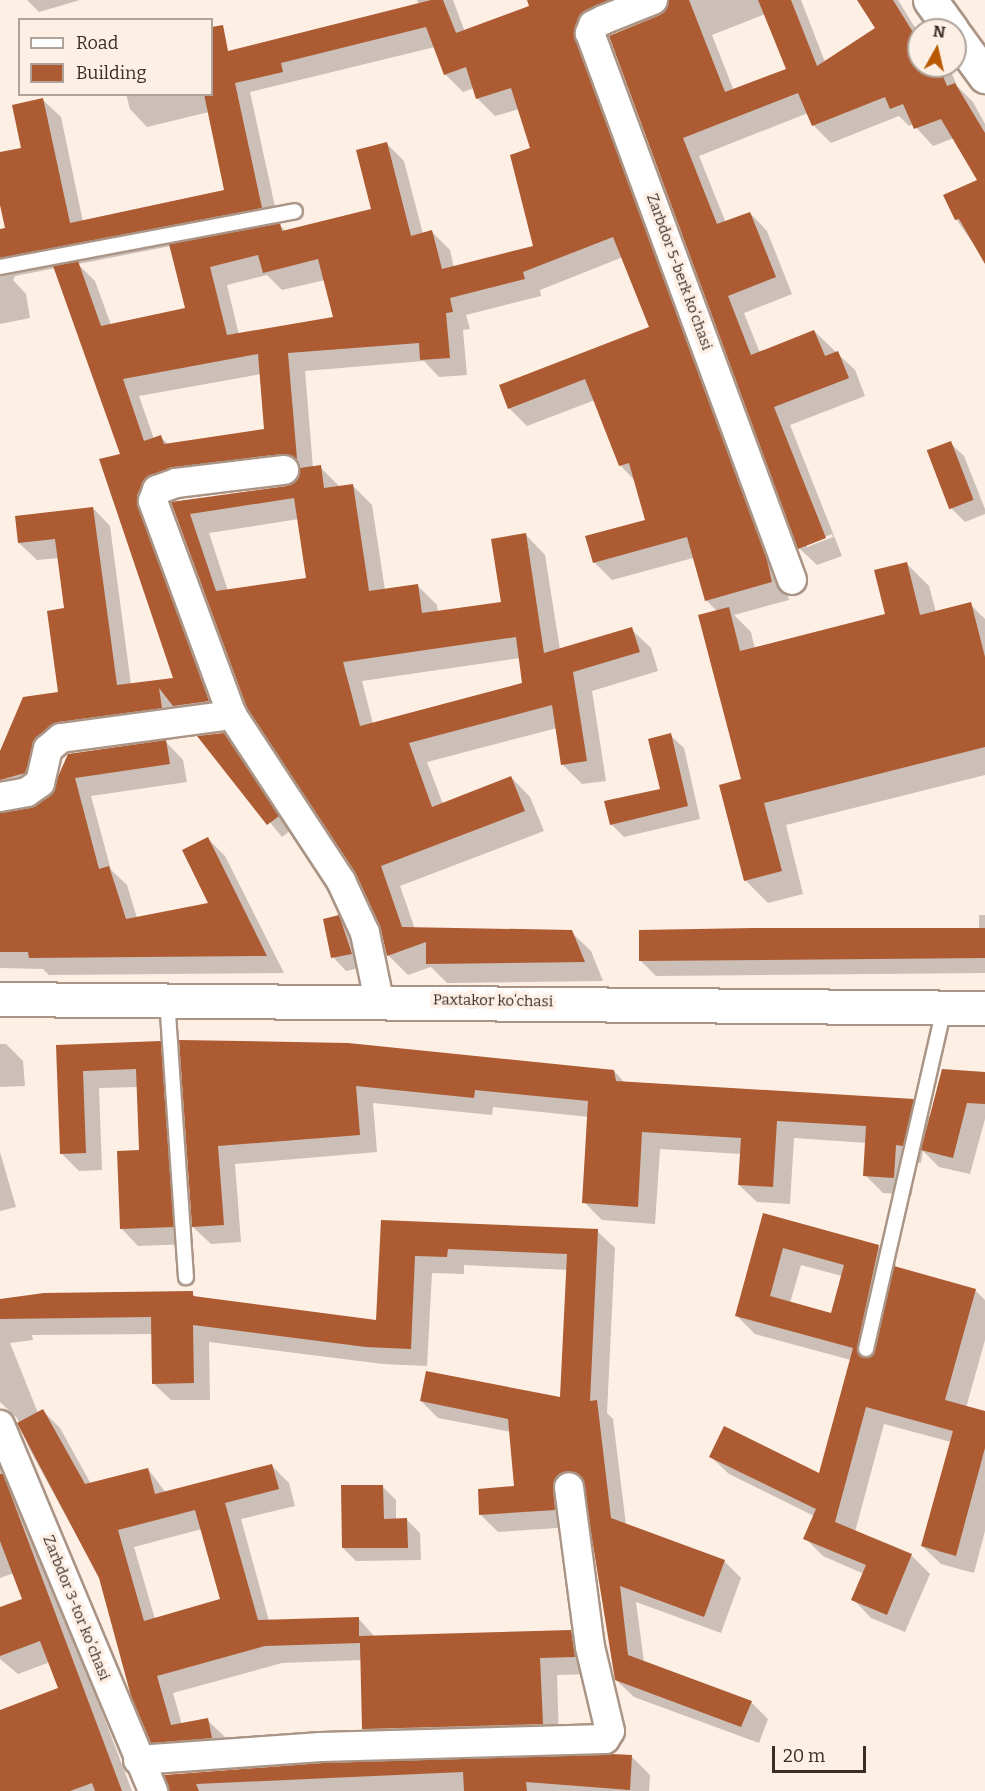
<!DOCTYPE html>
<html>
<head>
<meta charset="utf-8">
<style>
  body { margin:0 }
  #map { position:relative; width:985px; height:1791px; overflow:hidden; background:#feefe5; font-family:Bitter,serif }
  div>[style] { position:absolute }
  .shadow>* { inset:0; background:#0003 }
  .building>* { inset:0; background:#ac5b33; transform-origin:0 0 }
  .roads { filter:drop-shadow(2px 0 #aa9485) drop-shadow(-2px 0 #aa9485) drop-shadow(0 2px #aa9485) drop-shadow(0 -2px #aa9485) }
  .service>* { height:14px; margin:-7px; padding:0 7px; transform-origin:7px; border-radius:7px; background:#fff }
  .minor>* { height:28px; margin:-14px; padding:0 14px; transform-origin:14px; border-radius:14px; background:#fff }
  .tertiary>* { height:33px; margin:-16.5px; padding:0 16.5px; transform-origin:16.5px; border-radius:16.5px; background:#fff }
  .secondary>* { height:33px; margin:-16.5px; padding:0 16.5px; transform-origin:16.5px; border-radius:16.5px; background:#fff }
  span { translate:-50% -50%; white-space:nowrap; text-align:center; line-height:1.15; -webkit-text-stroke:6px #feefe5; paint-order:stroke }
  .street-label { font-size:15px; color:#372e28 }
  .legend { position:absolute; left:18px; top:18px; width:195px; height:78px; box-sizing:border-box; background:#feefe5; border:2px solid #aea299; margin:0; padding:8px 10px; list-style:none; font-size:18px; color:#372e28 }
  .legend li { display:flex; align-items:center; gap:12px; height:30px }
  .legend b { width:30px; border:2px solid #aea299 }
  .north { position:absolute; left:907px; top:18px; width:60px; height:60px; box-sizing:border-box; background:#feefe5; border:2px solid #aea299; border-radius:50%; rotate:8deg; font-size:16px; font-weight:700; line-height:24px; text-align:center; color:#372e28 }
  .north::after { content:''; display:block; margin:auto; width:21px; height:27px; background:#b75a01; clip-path:polygon(50% 0,100% 100%,50% 72%,0 100%) }
  .scale { position:absolute; left:772px; top:1746px; width:94px; height:27px; box-sizing:border-box; border:3px solid #372e28; border-top:0; padding-left:8px; font-size:18px; line-height:21px; white-space:nowrap; color:#372e28; -webkit-text-stroke:4px #feefe5; paint-order:stroke }
</style>
</head>
<body>
<div id="map">
  <div class="shadow">
    <i style="clip-path:polygon(27px 0,80px 0,39px 12px)"></i>
    <i style="clip-path:polygon(evenodd,417px 0,453px 0,465px 32px,551px 0,801px 0,825px 62px,877px 29px,859px 0,898px 0,919px 34px,919px 66px,949px 66px,957px 86px,973px 102px,985px 124px,985px 260px,956px 219px,979px 180px,954px 138px,933px 146px,913px 124px,909px 126px,899px 116px,831px 143px,813px 125px,808px 113px,699px 156px,726px 223px,750px 213px,767px 231px,792px 294px,744px 313px,760px 353px,814px 331px,855px 370px,865px 396px,790px 425px,842px 556px,817px 565px,799px 548px,610px 36px,660px 16px,669px 2px,603px 28px,784px 579px,789px 600px,734px 615px,751px 632px,755px 649px,887px 615px,907px 564px,929px 586px,936px 612px,970px 604px,985px 619px,985px 775px,786px 825px,803px 894px,768px 903px,745px 880px,743px 780px,718px 612px,706px 600px,693px 558px,612px 580px,594px 562px,646px 521px,635px 481px,620px 465px,595px 400px,527px 426px,509px 408px,651px 328px,623px 257px,540px 290px,541px 296px,466px 315px,470px 329px,463px 330px,467px 375px,439px 377px,424px 361px,305px 371px,313px 468px,320px 467px,340px 487px,353px 486px,372px 505px,385px 590px,417px 585px,437px 605px,438px 613px,502px 604px,526px 535px,545px 555px,560px 650px,631px 629px,651px 648px,658px 671px,592px 691px,606px 781px,582px 784px,562px 764px,557px 728px,427px 762px,443px 804px,511px 777px,530px 797px,544px 831px,400px 886px,415px 929px,571px 932px,591px 951px,603px 981px,447px 983px,431px 967px,408px 975px,388px 955px,381px 926px,356px 871px,248px 707px,173px 504px,287px 488px,300px 478px,302px 471px,192px 484px,163px 495px,226px 719px,192px 723px,176px 707px,178px 725px,76px 739px,7px 802px,3px 813px,31px 810px,51px 797px,69px 755px,166px 742px,183px 760px,187px 782px,91px 796px,111px 870px,127px 885px,137px 918px,210px 904px,208px 839px,225px 856px,284px 973px,49px 975px,43px 969px,0 968px,0 755px,60px 694px,66px 610px,59px 558px,37px 560px,19px 543px,93px 508px,110px 526px,131px 685px,175px 679px,122px 455px,56px 268px,15px 276px,13px 280px,26px 294px,30px 318px,0 324px,0 231px,7px 229px,0 198px,0 154px,23px 149px,43px 100px,61px 117px,83px 222px,226px 191px,209px 112px,147px 127px,130px 109px,126px 94px,212px 94px,212px 56px,419px 5px,417px 0,584px 10px,588px 10px,574px 26px,571px 24px,584px 10px,417px 0,765px 14px,788px 70px,734px 91px,712px 35px,765px 14px,417px 0,435px 47px,445px 74px,463px 92px,474px 88px,477px 98px,495px 116px,519px 109px,531px 149px,535px 247px,454px 268px,450px 250px,432px 232px,423px 234px,404px 161px,387px 144px,373px 210px,287px 232px,279px 225px,250px 92px,435px 47px,417px 0,171px 246px,187px 309px,111px 325px,95px 281px,78px 264px,171px 246px,417px 0,267px 275px,282px 290px,325px 280px,335px 318px,239px 335px,227px 285px,267px 275px,417px 0,261px 374px,266px 431px,169px 445px,161px 437px,154px 439px,139px 396px,261px 374px,417px 0,299px 519px,308px 579px,228px 591px,209px 533px,299px 519px,417px 0,832px 534px,833px 537px,807px 547px,807px 544px,832px 534px,417px 0,520px 658px,524px 684px,373px 724px,362px 681px,520px 658px)"></i>
    <i style="clip-path:polygon(950px 443px,964px 456px,985px 509px,985px 514px,965px 522px,952px 509px)"></i>
    <i style="clip-path:polygon(223px 734px,237px 748px,291px 830px,282px 837px,200px 737px)"></i>
    <i style="clip-path:polygon(670px 735px,684px 748px,700px 819px,624px 837px,611px 824px,661px 790px)"></i>
    <i style="clip-path:polygon(979px 915px,985px 915px,985px 973px,656px 976px,641px 961px,979px 930px)"></i>
    <i style="clip-path:polygon(338px 917px,352px 930px,365px 967px,346px 971px,333px 957px)"></i>
    <i style="clip-path:polygon(160px 1042px,178px 1060px,190px 1244px,138px 1246px,121px 1228px,140px 1151px,138px 1087px,99px 1088px,102px 1170px,79px 1171px,62px 1154px,58px 1046px)"></i>
    <i style="clip-path:polygon(180px 1042px,614px 1071px,626px 1084px,913px 1101px,931px 1118px,985px 1073px,985px 1119px,970px 1174px,939px 1167px,923px 1151px,921px 1163px,914px 1162px,912px 1195px,883px 1193px,865px 1175px,867px 1143px,794px 1138px,790px 1204px,757px 1202px,739px 1185px,741px 1154px,660px 1149px,655px 1224px,602px 1220px,584px 1202px,589px 1117px,493px 1107px,492px 1115px,373px 1103px,377px 1152px,235px 1164px,241px 1242px,211px 1244px,193px 1227px)"></i>
    <i style="clip-path:polygon(0 1044px,6px 1044px,23px 1061px,25px 1086px,0 1087px)"></i>
    <i style="clip-path:polygon(0 1152px,16px 1207px,0 1211px)"></i>
    <i style="clip-path:polygon(evenodd,764px 1215px,878px 1246px,896px 1264px,895px 1268px,975px 1290px,985px 1300px,985px 1340px,966px 1408px,985px 1413px,985px 1531px,974px 1573px,941px 1564px,922px 1546px,951px 1442px,884px 1424px,855px 1532px,912px 1556px,930px 1574px,905px 1632px,871px 1618px,853px 1599px,864px 1574px,823px 1556px,805px 1538px,814px 1516px,729px 1474px,710px 1456px,820px 1475px,851px 1360px,755px 1334px,736px 1315px,764px 1215px,801px 1265px,842px 1276px,832px 1315px,790px 1303px,801px 1265px)"></i>
    <i style="clip-path:polygon(evenodd,382px 1221px,597px 1231px,615px 1248px,607px 1413px,613px 1419px,626px 1525px,724px 1561px,741px 1578px,721px 1633px,636px 1602px,644px 1662px,751px 1702px,768px 1719px,759px 1743px,634px 1697px,616px 1680px,585px 1487px,575px 1491px,572px 1527px,498px 1532px,481px 1515px,515px 1488px,511px 1432px,438px 1418px,421px 1401px,562px 1399px,568px 1270px,464px 1265px,464px 1274px,432px 1273px,427px 1366px,383px 1364px,209px 1342px,210px 1400px,171px 1400px,153px 1383px,153px 1334px,32px 1335px,33px 1340px,10px 1343px,38px 1413px,43px 1411px,60px 1428px,91px 1484px,148px 1469px,166px 1493px,272px 1466px,289px 1483px,295px 1506px,241px 1519px,269px 1621px,358px 1618px,375px 1637px,571px 1632px,588px 1649px,592px 1674px,557px 1675px,559px 1741px,381px 1746px,363px 1729px,362px 1660px,282px 1663px,173px 1693px,182px 1725px,207px 1720px,225px 1737px,228px 1755px,169px 1759px,152px 1742px,100px 1578px,30px 1450px,17px 1418px,0 1402px,0 1301px,192px 1293px,197px 1298px,378px 1322px,382px 1221px,202px 1529px,222px 1600px,155px 1619px,134px 1547px,202px 1529px)"></i>
    <i style="clip-path:polygon(0 1453px,6px 1459px,132px 1791px,12px 1791px,0 1778px,0 1711px,60px 1689px,50px 1662px,18px 1674px,0 1659px,0 1608px,24px 1599px,14px 1573px,0 1578px)"></i>
    <i style="clip-path:polygon(382px 1486px,396px 1500px,396px 1520px,407px 1520px,420px 1533px,421px 1560px,356px 1561px,343px 1548px)"></i>
    <i style="clip-path:polygon(632px 1757px,650px 1775px,649px 1791px,170px 1791px,166px 1776px)"></i>
  </div>
  <div class="building">
    <i style="clip-path:polygon(evenodd,431px 0,443px 0,456px 33px,529px 6px,527px 0,609px 0,586px 10px,578px 18px,575px 39px,767px 560px,772px 582px,705px 601px,687px 537px,593px 563px,585px 536px,645px 520px,629px 463px,619px 466px,585px 379px,508px 409px,499px 385px,649px 327px,613px 237px,523px 272px,525px 279px,450px 298px,453px 312px,446px 313px,450px 358px,420px 360px,419px 343px,288px 353px,297px 459px,282px 454px,174px 467px,146px 478px,137px 495px,138px 507px,209px 701px,173px 706px,159px 688px,162px 708px,58px 722px,37px 737px,25px 773px,0 780px,0 751px,23px 697px,58px 692px,47px 611px,64px 608px,55px 539px,18px 543px,15px 516px,93px 507px,117px 685px,173px 678px,99px 459px,120px 454px,53px 266px,78px 261px,101px 326px,185px 308px,169px 244px,280px 223px,282px 231px,371px 209px,356px 150px,387px 142px,411px 236px,432px 230px,442px 269px,533px 246px,510px 155px,530px 148px,511px 88px,476px 99px,466px 67px,444px 75px,426px 27px,281px 63px,283px 72px,235px 83px,262px 208px,0 258px,0 229px,5px 228px,0 205px,0 152px,21px 148px,12px 105px,43px 98px,70px 223px,224px 190px,204px 94px,212px 94px,212px 27px,223px 25px,228px 51px,431px 0,258px 255px,263px 273px,318px 259px,333px 317px,227px 335px,210px 267px,258px 255px,431px 0,258px 354px,264px 429px,164px 444px,161px 435px,144px 441px,123px 379px,258px 354px)"></i>
    <i style="clip-path:polygon(669px 0,689px 0,725px 92px,786px 69px,758px 0,791px 0,817px 66px,875px 28px,857px 0,893px 0,919px 42px,919px 66px,939px 66px,947px 86px,955px 83px,985px 133px,985px 264px,959px 219px,955px 220px,943px 195px,977px 180px,941px 119px,914px 129px,903px 104px,890px 109px,885px 97px,812px 126px,798px 93px,683px 138px,717px 224px,750px 212px,776px 277px,728px 296px,751px 355px,814px 330px,825px 356px,838px 351px,849px 378px,774px 407px,826px 538px,798px 549px,609px 36px,660px 15px)"></i>
    <i style="left:951px;top:441px;width:63px;height:26px;rotate:69deg"></i>
    <i style="clip-path:polygon(evenodd,321px 465px,324px 488px,353px 484px,369px 591px,418px 584px,422px 613px,501px 602px,491px 539px,526px 533px,544px 653px,632px 627px,640px 652px,573px 672px,587px 761px,561px 765px,552px 705px,409px 743px,432px 807px,511px 776px,525px 811px,381px 866px,402px 927px,572px 930px,585px 962px,426px 964px,426px 942px,387px 956px,380px 926px,355px 872px,247px 708px,171px 502px,287px 486px,299px 477px,300px 468px,321px 465px,294px 498px,306px 578px,216px 591px,190px 514px,294px 498px,321px 465px,516px 637px,522px 683px,360px 726px,343px 662px,516px 637px)"></i>
    <i style="clip-path:polygon(907px 562px,920px 615px,971px 602px,985px 657px,985px 747px,764px 803px,782px 871px,744px 881px,719px 785px,741px 779px,698px 615px,729px 607px,740px 651px,885px 614px,874px 570px)"></i>
    <i style="clip-path:polygon(224px 733px,279px 816px,267px 825px,197px 736px)"></i>
    <i style="clip-path:polygon(671px 733px,688px 806px,610px 825px,604px 801px,660px 789px,648px 739px)"></i>
    <i style="clip-path:polygon(166px 740px,170px 764px,75px 778px,99px 869px,109px 866px,126px 919px,208px 903px,182px 850px,208px 837px,267px 956px,29px 958px,28px 952px,0 952px,0 813px,30px 808px,49px 797px,68px 754px)"></i>
    <i style="clip-path:polygon(339px 915px,352px 954px,331px 958px,323px 919px)"></i>
    <i style="clip-path:polygon(754px 928px,985px 928px,985px 958px,639px 961px,639px 930px)"></i>
    <i style="clip-path:polygon(179px 1040px,348px 1043px,614px 1070px,616px 1081px,914px 1099px,903px 1146px,896px 1145px,894px 1178px,863px 1176px,866px 1126px,777px 1121px,773px 1187px,738px 1185px,741px 1138px,642px 1132px,638px 1207px,582px 1203px,588px 1101px,475px 1090px,474px 1098px,356px 1086px,360px 1135px,218px 1146px,224px 1225px,192px 1227px)"></i>
    <i style="clip-path:polygon(161px 1041px,174px 1227px,120px 1229px,117px 1151px,139px 1150px,136px 1069px,83px 1071px,86px 1153px,60px 1154px,56px 1045px)"></i>
    <i style="clip-path:polygon(942px 1069px,985px 1072px,985px 1104px,967px 1103px,953px 1158px,921px 1150px)"></i>
    <i style="clip-path:polygon(evenodd,763px 1213px,879px 1245px,857px 1347px,863px 1358px,875px 1351px,894px 1266px,976px 1289px,945px 1400px,985px 1411px,985px 1448px,956px 1556px,921px 1546px,953px 1431px,866px 1407px,835px 1522px,912px 1554px,887px 1615px,851px 1600px,866px 1565px,803px 1539px,816px 1509px,709px 1457px,724px 1426px,819px 1473px,853px 1348px,735px 1316px,763px 1213px,783px 1248px,844px 1265px,831px 1313px,770px 1296px,783px 1248px)"></i>
    <i style="clip-path:polygon(381px 1220px,598px 1229px,590px 1401px,597px 1400px,611px 1518px,725px 1560px,704px 1617px,620px 1586px,628px 1655px,752px 1701px,741px 1727px,615px 1680px,582px 1477px,567px 1471px,559px 1474px,553px 1489px,555px 1510px,479px 1515px,478px 1489px,514px 1486px,508px 1419px,420px 1401px,426px 1371px,560px 1397px,567px 1254px,448px 1249px,447px 1257px,415px 1256px,411px 1349px,366px 1347px,193px 1325px,194px 1383px,152px 1384px,151px 1317px,0 1319px,0 1299px,44px 1293px,193px 1291px,193px 1296px,376px 1320px)"></i>
    <i style="clip-path:polygon(evenodd,43px 1409px,85px 1484px,148px 1468px,155px 1494px,272px 1464px,279px 1489px,225px 1503px,258px 1620px,359px 1617px,359px 1636px,571px 1630px,575px 1657px,540px 1658px,543px 1724px,362px 1729px,360px 1643px,265px 1646px,157px 1676px,171px 1725px,208px 1718px,212px 1738px,151px 1743px,131px 1696px,99px 1578px,17px 1423px,43px 1409px,195px 1510px,220px 1599px,144px 1621px,118px 1530px,195px 1510px)"></i>
    <i style="clip-path:polygon(0 1474px,3px 1474px,122px 1791px,95px 1791px,92px 1783px,70px 1791px,0 1791px,0 1710px,58px 1688px,40px 1641px,0 1656px,0 1607px,22px 1599px,0 1541px)"></i>
    <i style="clip-path:polygon(341px 1485px,383px 1485px,384px 1519px,407px 1518px,408px 1548px,342px 1548px)"></i>
    <i style="clip-path:polygon(612px 1754px,632px 1755px,630px 1790px,526px 1782px,527px 1791px,464px 1791px,463px 1772px,196px 1784px,199px 1791px,169px 1791px,164px 1775px,322px 1763px)"></i>
  </div>
  <div class="roads">
    <div class="service">
      <i style="left:0;top:267px;width:300px;rotate:-10.7deg"></i>
      <i style="left:167px;top:999px;width:279px;rotate:86.1deg"></i>
      <i style="left:866px;top:1349px;width:350px;rotate:-77.1deg"></i>
    </div>
    <div class="minor">
      <i style="left:653px;top:0;width:54px;rotate:158.2deg"></i>
      <i style="left:603px;top:20px;width:11px;rotate:153deg"></i>
      <i style="left:593px;top:25px;width:9px;rotate:111deg"></i>
      <i style="left:590px;top:33px;width:583px;rotate:69.73deg"></i>
      <i style="left:232px;top:715px;width:228px;rotate:-110.3deg"></i>
      <i style="left:153px;top:501px;width:12px;rotate:-70deg"></i>
      <i style="left:157px;top:490px;width:20px;rotate:-20deg"></i>
      <i style="left:176px;top:483px;width:109px;rotate:-6.9deg"></i>
      <i style="left:0;top:797px;width:27px;rotate:-10deg"></i>
      <i style="left:27px;top:792px;width:16px;rotate:-35deg"></i>
      <i style="left:40px;top:783px;width:35px;rotate:-77deg"></i>
      <i style="left:48px;top:749px;width:17px;rotate:-40deg"></i>
      <i style="left:61px;top:738px;width:173px;rotate:-7.7deg"></i>
      <i style="left:232px;top:715px;width:199px;rotate:56.7deg"></i>
      <i style="left:341px;top:881px;width:57px;rotate:65.2deg"></i>
      <i style="left:365px;top:933px;width:68px;rotate:78.2deg"></i>
      <i style="left:0;top:1425px;width:397px;rotate:67.3deg"></i>
      <i style="left:138px;top:1760px;width:183px;rotate:-4.1deg"></i>
      <i style="left:321px;top:1747px;width:284px;rotate:-1.6deg"></i>
      <i style="left:605px;top:1739px;width:9px;rotate:-58deg"></i>
      <i style="left:610px;top:1731px;width:86px;rotate:-103.4deg"></i>
      <i style="left:590px;top:1647px;width:161px;rotate:-97.5deg"></i>
    </div>
    <div class="tertiary">
      <i style="left:930px;top:0;width:37px;rotate:54deg"></i>
      <i style="left:955px;top:35px;width:51px;rotate:53.8deg"></i>
    </div>
    <div class="secondary">
      <i style="left:0;top:999px;width:985px;rotate:0.52deg"></i>
    </div>
  </div>
  <div class="street-label">
    <span style="left:679px;top:272px;rotate:70deg">Zarbdor 5-berk koʻchasi</span>
    <span style="left:493px;top:1001px;rotate:1deg">Paxtakor koʻchasi</span>
    <span style="left:76px;top:1608px;rotate:68deg">Zarbdor 3-tor koʼchasi</span>
  </div>
  <ul class="legend">
  <li><b style="height:8px;background:#fff"></b>Road</li>
  <li><b style="height:16px;background:#ac5b33"></b>Building</li>
  </ul>
  <div class="north">N</div>
  <div class="scale">20 m</div>
</div>
</body>
</html>
